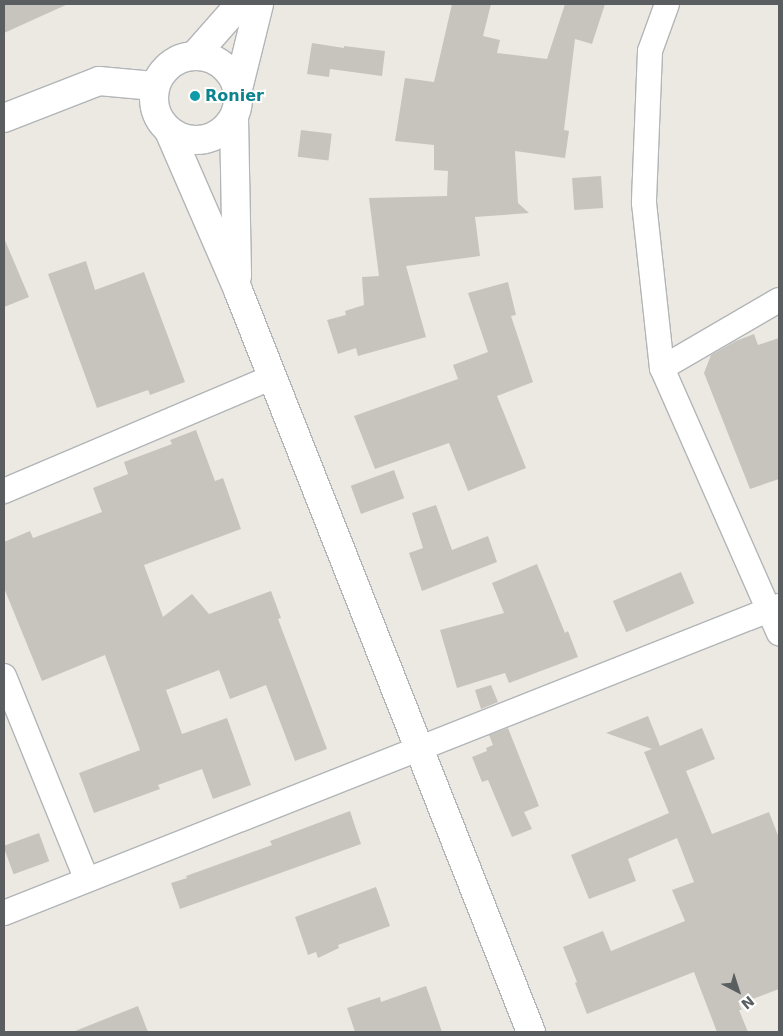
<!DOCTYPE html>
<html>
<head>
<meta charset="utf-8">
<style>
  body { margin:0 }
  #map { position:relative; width:783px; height:1036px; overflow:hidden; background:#ece9e2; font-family:"DejaVu Sans",sans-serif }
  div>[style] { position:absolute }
  .building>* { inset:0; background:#c7c4be; transform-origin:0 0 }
  .roads { filter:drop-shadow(1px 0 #b2b5b8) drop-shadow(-1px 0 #b2b5b8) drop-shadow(0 1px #b2b5b8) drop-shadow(0 -1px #b2b5b8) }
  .minor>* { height:24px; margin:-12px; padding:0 12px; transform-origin:12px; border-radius:12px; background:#fff }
  .tertiary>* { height:28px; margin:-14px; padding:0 14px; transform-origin:14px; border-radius:14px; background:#fff }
  .tertiary>.ring { margin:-14px; padding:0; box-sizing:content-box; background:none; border:28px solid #fff; border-radius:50% }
  .dots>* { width:14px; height:14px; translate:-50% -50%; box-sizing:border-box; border:2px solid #fff; border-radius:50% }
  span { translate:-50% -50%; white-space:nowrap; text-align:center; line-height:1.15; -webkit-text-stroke:4px #fff; paint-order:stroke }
  .culture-label { font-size:16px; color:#0d838f; font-weight:700 }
  .left { translate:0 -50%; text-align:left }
  .frame { position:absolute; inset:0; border:5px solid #5a5e61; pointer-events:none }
  .north { position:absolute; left:713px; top:966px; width:50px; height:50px; -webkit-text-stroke:4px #fff; paint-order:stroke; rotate:140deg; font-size:14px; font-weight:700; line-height:20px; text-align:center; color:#5a5e61 }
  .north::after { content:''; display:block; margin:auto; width:18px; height:22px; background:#5a5e61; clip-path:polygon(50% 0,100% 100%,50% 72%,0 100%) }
</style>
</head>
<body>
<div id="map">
  <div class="building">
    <i style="clip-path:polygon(4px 4px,68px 4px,4px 33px)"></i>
    <i style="clip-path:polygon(452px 4px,491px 4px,483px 36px,500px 40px,497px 53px,547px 59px,565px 4px,605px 4px,592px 44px,575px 39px,564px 130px,569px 131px,565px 158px,515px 151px,518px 203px,529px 213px,475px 217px,480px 256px,406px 266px,426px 337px,358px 356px,356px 348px,338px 354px,327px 320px,346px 315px,345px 311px,364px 305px,362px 277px,379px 276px,369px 198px,447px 196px,448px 171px,434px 170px,434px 145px,395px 141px,405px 78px,434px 82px)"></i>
    <i style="clip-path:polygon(312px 43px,344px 48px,344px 46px,385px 51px,382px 76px,330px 69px,329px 77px,307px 74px)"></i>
    <i style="left:301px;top:130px;width:31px;height:27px;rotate:7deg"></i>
    <i style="left:601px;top:176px;width:32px;height:29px;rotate:86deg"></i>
    <i style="clip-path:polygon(4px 238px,29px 297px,4px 307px)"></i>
    <i style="clip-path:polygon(86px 261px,95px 290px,144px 272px,185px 382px,150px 395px,148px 390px,97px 408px,48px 274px)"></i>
    <i style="clip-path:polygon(508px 282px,516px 315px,511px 316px,533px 382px,497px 396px,526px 468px,468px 491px,449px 443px,375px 469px,354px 416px,458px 379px,453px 365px,488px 352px,468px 293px)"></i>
    <i style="clip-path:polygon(754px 334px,758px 345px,779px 338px,779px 479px,750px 489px,704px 373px,711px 355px,736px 341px)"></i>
    <i style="clip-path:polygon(196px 430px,215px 481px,223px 478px,241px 529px,144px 565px,163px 617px,192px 594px,209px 614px,271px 591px,281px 618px,278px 619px,327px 749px,295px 761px,266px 685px,230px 699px,219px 670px,166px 690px,182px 734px,227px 718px,251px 785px,213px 799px,202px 769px,158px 785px,160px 789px,94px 813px,79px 773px,140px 750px,105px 655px,42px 681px,4px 588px,4px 542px,30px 531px,33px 538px,102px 512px,93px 488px,128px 474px,124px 462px,172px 444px,170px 440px)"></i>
    <i style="left:394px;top:470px;width:30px;height:46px;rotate:70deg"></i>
    <i style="clip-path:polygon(436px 505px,452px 550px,488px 536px,497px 562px,422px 591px,409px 553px,423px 548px,412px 513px)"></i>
    <i style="clip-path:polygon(537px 564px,565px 633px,568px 631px,578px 657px,509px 683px,505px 673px,457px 688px,440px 630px,504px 613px,492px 583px)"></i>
    <i style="left:681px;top:572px;width:34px;height:74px;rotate:67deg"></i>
    <i style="clip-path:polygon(491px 685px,498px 702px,481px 709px,475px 690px)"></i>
    <i style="clip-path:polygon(648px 716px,660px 746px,702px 728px,715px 759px,686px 771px,712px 834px,769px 812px,779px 838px,779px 989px,739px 1004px,742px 1010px,739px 1010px,748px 1032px,717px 1032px,694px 972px,587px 1014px,575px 983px,577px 982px,563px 947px,603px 931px,611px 951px,685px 921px,672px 890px,694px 882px,677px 838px,628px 859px,636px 881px,589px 899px,571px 855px,669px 813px,644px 752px,652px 749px,606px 733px)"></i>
    <i style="clip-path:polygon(508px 728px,539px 806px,524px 812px,532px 829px,512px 837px,488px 780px,482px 782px,472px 757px,487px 751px,486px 748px,493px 745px,489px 735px)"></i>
    <i style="clip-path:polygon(350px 811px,361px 844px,180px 909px,171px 883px,187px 878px,186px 876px,272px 845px,270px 841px)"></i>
    <i style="left:39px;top:833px;width:30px;height:38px;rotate:70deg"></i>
    <i style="clip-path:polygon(376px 887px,390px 926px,338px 945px,339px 948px,318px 958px,316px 952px,308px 955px,295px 917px)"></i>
    <i style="clip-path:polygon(426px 986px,442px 1032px,355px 1032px,347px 1008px,380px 997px,381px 1002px)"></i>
    <i style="clip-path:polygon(138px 1006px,148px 1032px,75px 1032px,75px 1031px)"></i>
  </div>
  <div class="roads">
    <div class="minor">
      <i style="left:667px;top:4px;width:50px;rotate:109.9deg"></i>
      <i style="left:650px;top:51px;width:152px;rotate:92.3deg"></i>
      <i style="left:644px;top:203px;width:166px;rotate:83.8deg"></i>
      <i style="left:662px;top:368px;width:290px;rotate:66.2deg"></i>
      <i style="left:662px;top:368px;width:135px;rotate:-30.2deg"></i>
      <i style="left:4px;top:491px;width:291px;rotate:-23deg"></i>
      <i style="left:4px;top:676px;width:220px;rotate:67.9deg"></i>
      <i style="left:4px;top:913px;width:834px;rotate:-21.61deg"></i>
    </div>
    <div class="tertiary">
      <i style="left:195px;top:55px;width:68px;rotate:-48.6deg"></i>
      <i class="ring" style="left:154px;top:56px;width:56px;height:56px"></i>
      <i style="left:238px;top:89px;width:88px;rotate:-76.1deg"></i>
      <i style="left:4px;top:118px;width:102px;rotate:-21.3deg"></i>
      <i style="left:99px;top:81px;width:55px;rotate:5.2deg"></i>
      <i style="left:234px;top:118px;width:158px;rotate:88.9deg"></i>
      <i style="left:169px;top:131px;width:173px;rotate:66.5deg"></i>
      <i style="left:238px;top:290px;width:798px;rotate:68.45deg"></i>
    </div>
  </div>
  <div class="dots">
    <i style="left:195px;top:96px;background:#0f9aa8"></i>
  </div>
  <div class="culture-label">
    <span class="left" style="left:205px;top:96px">Ronier</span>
  </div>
  <div class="frame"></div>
  <div class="north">N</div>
</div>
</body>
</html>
